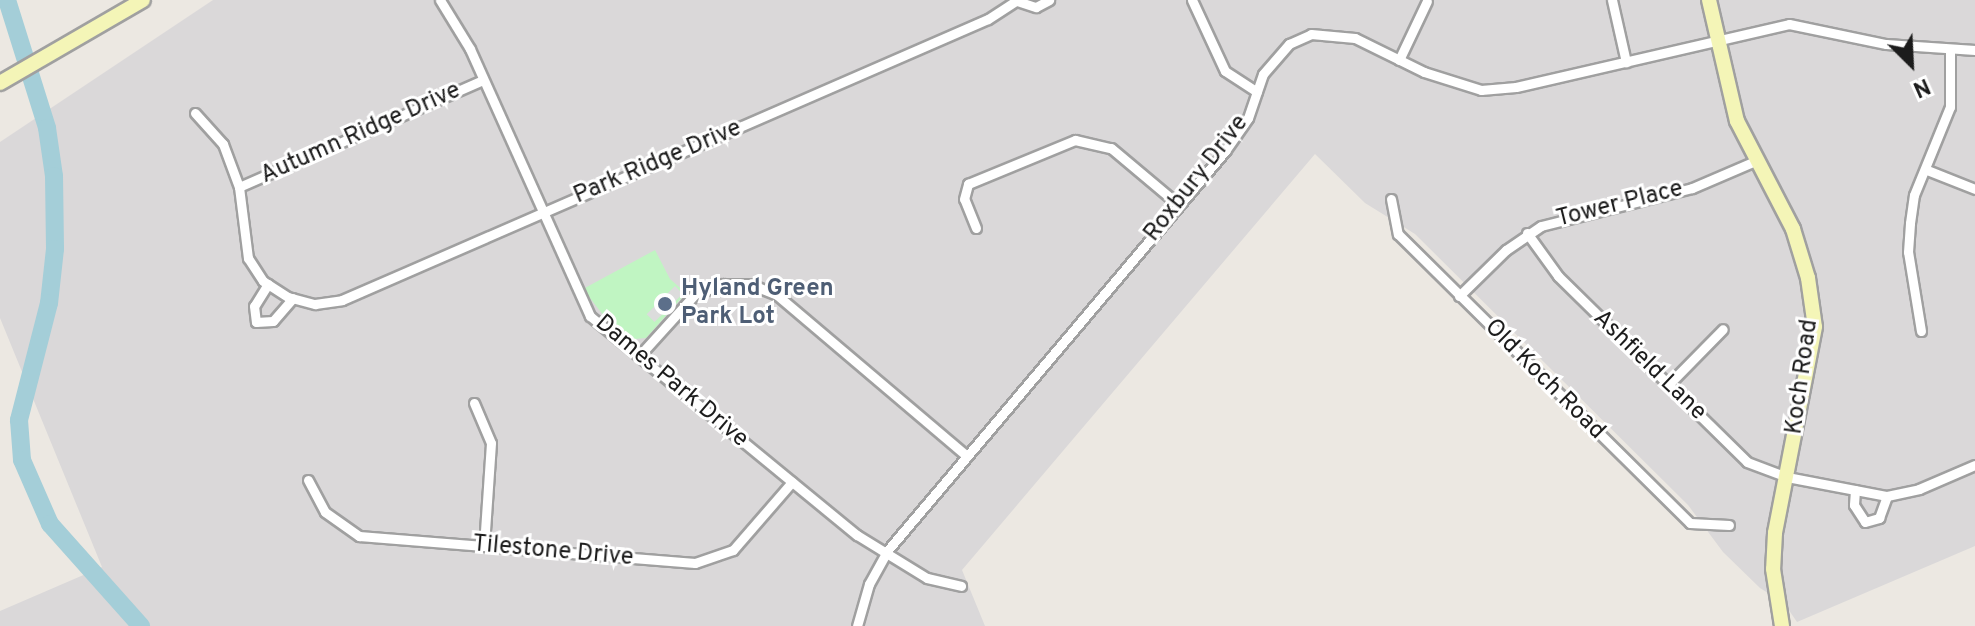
<!DOCTYPE html>
<html>
<head>
<meta charset="utf-8">
<style>
  body { margin:0 }
  #map { position:relative; width:1975px; height:626px; overflow:hidden; background:#ece8e2; font-family:Overpass,sans-serif }
  div>[style] { position:absolute }
  .residential>* { inset:0; background:#dad8d9 }
  .park>* { inset:0; background:#c0f5c2 }
  .parking>* { inset:0; background:#dcdcdc; transform-origin:0 0 }
  .river>* { height:18px; margin:-9px; padding:0 9px; transform-origin:9px; border-radius:9px; background:#a4ced8 }
  .roads { filter:drop-shadow(2px 0 #a0a0a0) drop-shadow(-2px 0 #a0a0a0) drop-shadow(0 2px #a0a0a0) drop-shadow(0 -2px #a0a0a0) }
  .street>* { height:9px; margin:-4.5px; padding:0 4.5px; transform-origin:4.5px; border-radius:4.5px; background:#fff }
  .secondary>* { height:14px; margin:-7px; padding:0 7px; transform-origin:7px; border-radius:7px; background:#f4f5b7 }
  .dots>* { width:22px; height:22px; translate:-50% -50%; box-sizing:border-box; border:4px solid #fff; border-radius:50% }
  span { translate:-50% -50%; white-space:nowrap; text-align:center; line-height:1.15; -webkit-text-stroke:6px #fff; paint-order:stroke }
  .street-label { font-size:24px; color:#1c1c1c }
  .service-label { font-size:24px; color:#4e5e75; font-weight:700 }
  .left { translate:0 -50%; text-align:left }
  .north { position:absolute; left:1871px; top:24px; width:80px; height:80px; -webkit-text-stroke:6px #fff; paint-order:stroke; rotate:156deg; font-size:22px; font-weight:700; line-height:32px; text-align:center; color:#1c1c1c }
  .north::after { content:''; display:block; margin:auto; width:28px; height:36px; background:#1c1c1c; clip-path:polygon(50% 0,100% 100%,50% 72%,0 100%) }
</style>
</head>
<body>
<div id="map">
  <div class="residential">
    <i style="clip-path:polygon(213px 0,1975px 0,1975px 546px,1797px 622px,1784px 603px,1760px 588px,1723px 552px,1688px 505px,1415px 234px,1365px 203px,1315px 154px,962px 570px,985px 626px,0 626px,0 611px,102px 567px,0 318px,0 142px)"></i>
  </div>
  <div class="park">
    <i style="clip-path:polygon(655px 250px,670px 279px,686px 293px,646px 338px,635px 339px,607px 320px,583px 289px)"></i>
  </div>
  <div class="parking">
    <i style="left:675px;top:286px;width:11px;height:40px;rotate:45deg"></i>
  </div>
  <div class="river">
    <i style="left:7px;top:0;width:134px;rotate:72.6deg"></i>
    <i style="left:47px;top:128px;width:49px;rotate:81.7deg"></i>
    <i style="left:54px;top:176px;width:73px;rotate:89.2deg"></i>
    <i style="left:55px;top:249px;width:54px;rotate:96.3deg"></i>
    <i style="left:49px;top:303px;width:121px;rotate:104.4deg"></i>
    <i style="left:19px;top:420px;width:40px;rotate:85.7deg"></i>
    <i style="left:22px;top:460px;width:70px;rotate:66.4deg"></i>
    <i style="left:50px;top:524px;width:137px;rotate:48.3deg"></i>
  </div>
  <div class="roads">
    <div class="street">
      <i style="left:440px;top:0;width:57px;rotate:58.5deg"></i>
      <i style="left:470px;top:49px;width:293px;rotate:65.8deg"></i>
      <i style="left:590px;top:316px;width:345px;rotate:39.4deg"></i>
      <i style="left:857px;top:535px;width:82px;rotate:31.6deg"></i>
      <i style="left:927px;top:578px;width:35px;rotate:13deg"></i>
      <i style="left:1192px;top:0;width:78px;rotate:65.1deg"></i>
      <i style="left:1225px;top:71px;width:38px;rotate:33deg"></i>
      <i style="left:1612px;top:0;width:64px;rotate:77.3deg"></i>
      <i style="left:1017px;top:1px;width:20px;rotate:18deg"></i>
      <i style="left:1036px;top:7px;width:15px;rotate:-28deg"></i>
      <i style="left:1399px;top:60px;width:65px;rotate:-64.6deg"></i>
      <i style="left:195px;top:113px;width:42px;rotate:47.9deg"></i>
      <i style="left:223px;top:144px;width:46px;rotate:69.6deg"></i>
      <i style="left:239px;top:187px;width:72px;rotate:82.8deg"></i>
      <i style="left:248px;top:258px;width:27px;rotate:57deg"></i>
      <i style="left:263px;top:281px;width:30px;rotate:33deg"></i>
      <i style="left:288px;top:297px;width:28px;rotate:15deg"></i>
      <i style="left:315px;top:304px;width:27px;rotate:-8deg"></i>
      <i style="left:342px;top:300px;width:704px;rotate:-23.51deg"></i>
      <i style="left:988px;top:19px;width:35px;rotate:-33deg"></i>
      <i style="left:1927px;top:170px;width:52px;rotate:21.6deg"></i>
      <i style="left:239px;top:187px;width:266px;rotate:-23.7deg"></i>
      <i style="left:1391px;top:199px;width:36px;rotate:79deg"></i>
      <i style="left:1398px;top:234px;width:411px;rotate:44.7deg"></i>
      <i style="left:1690px;top:523px;width:39px;rotate:3deg"></i>
      <i style="left:976px;top:228px;width:31px;rotate:-112deg"></i>
      <i style="left:964px;top:199px;width:16px;rotate:-75deg"></i>
      <i style="left:968px;top:184px;width:116px;rotate:-22.4deg"></i>
      <i style="left:1075px;top:140px;width:37px;rotate:13deg"></i>
      <i style="left:1111px;top:148px;width:89px;rotate:40deg"></i>
      <i style="left:1527px;top:233px;width:53px;rotate:54.2deg"></i>
      <i style="left:1558px;top:276px;width:265px;rotate:44.5deg"></i>
      <i style="left:1747px;top:462px;width:43px;rotate:20.6deg"></i>
      <i style="left:1787px;top:477px;width:102px;rotate:10.8deg"></i>
      <i style="left:1887px;top:496px;width:33px;rotate:-12deg"></i>
      <i style="left:1919px;top:489px;width:61px;rotate:-23.2deg"></i>
      <i style="left:268px;top:284px;width:26px;rotate:122deg"></i>
      <i style="left:254px;top:306px;width:16px;rotate:83deg"></i>
      <i style="left:256px;top:322px;width:17px;rotate:-3deg"></i>
      <i style="left:273px;top:321px;width:30px;rotate:-49deg"></i>
      <i style="left:1459px;top:296px;width:66px;rotate:-44.4deg"></i>
      <i style="left:1506px;top:250px;width:42px;rotate:-34.4deg"></i>
      <i style="left:1541px;top:226px;width:156px;rotate:-14.1deg"></i>
      <i style="left:1692px;top:188px;width:69px;rotate:-23.2deg"></i>
      <i style="left:1921px;top:331px;width:80px;rotate:-99.3deg"></i>
      <i style="left:1908px;top:252px;width:29px;rotate:-86deg"></i>
      <i style="left:1910px;top:223px;width:28px;rotate:-82deg"></i>
      <i style="left:1914px;top:195px;width:95px;rotate:-67.8deg"></i>
      <i style="left:1950px;top:107px;width:57px;rotate:-90deg"></i>
      <i style="left:639px;top:356px;width:84px;rotate:-47.9deg"></i>
      <i style="left:695px;top:294px;width:30px;rotate:-20deg"></i>
      <i style="left:723px;top:284px;width:27px"></i>
      <i style="left:750px;top:284px;width:29px;rotate:22deg"></i>
      <i style="left:777px;top:295px;width:249px;rotate:40.3deg"></i>
      <i style="left:1668px;top:385px;width:78px;rotate:-45.5deg"></i>
      <i style="left:474px;top:403px;width:43px;rotate:67deg"></i>
      <i style="left:491px;top:443px;width:103px;rotate:93.9deg"></i>
      <i style="left:308px;top:480px;width:36px;rotate:62deg"></i>
      <i style="left:325px;top:512px;width:42px;rotate:35.2deg"></i>
      <i style="left:359px;top:536px;width:337px;rotate:4.6deg"></i>
      <i style="left:695px;top:563px;width:40px;rotate:-18.9deg"></i>
      <i style="left:733px;top:550px;width:90px;rotate:-49.1deg"></i>
      <i style="left:1855px;top:490px;width:15px;rotate:94deg"></i>
      <i style="left:1854px;top:505px;width:20px;rotate:57deg"></i>
      <i style="left:1865px;top:522px;width:15px;rotate:-16deg"></i>
      <i style="left:1879px;top:518px;width:23px;rotate:-70deg"></i>
      <i style="left:857px;top:626px;width:44px;rotate:-74.1deg"></i>
      <i style="left:869px;top:584px;width:38px;rotate:-61deg"></i>
      <i style="left:887px;top:551px;width:524px;rotate:-49.8deg"></i>
      <i style="left:1225px;top:151px;width:40px;rotate:-55.1deg"></i>
      <i style="left:1248px;top:118px;width:46px;rotate:-71.2deg"></i>
      <i style="left:1263px;top:74px;width:40px;rotate:-49deg"></i>
      <i style="left:1289px;top:44px;width:24px;rotate:-24deg"></i>
      <i style="left:1311px;top:34px;width:44px;rotate:5.2deg"></i>
      <i style="left:1355px;top:38px;width:77px;rotate:26.2deg"></i>
      <i style="left:1424px;top:72px;width:60px;rotate:17.5deg"></i>
      <i style="left:1481px;top:90px;width:35px;rotate:-5deg"></i>
      <i style="left:1516px;top:87px;width:280px;rotate:-13deg"></i>
      <i style="left:1789px;top:24px;width:99px;rotate:11.7deg"></i>
      <i style="left:1886px;top:44px;width:89px;rotate:3.9deg"></i>
    </div>
    <div class="secondary">
      <i style="left:1709px;top:0;width:124px;rotate:77deg"></i>
      <i style="left:1737px;top:121px;width:122px;rotate:62.6deg"></i>
      <i style="left:1793px;top:229px;width:51px;rotate:73deg"></i>
      <i style="left:1808px;top:278px;width:49px;rotate:81.9deg"></i>
      <i style="left:1815px;top:327px;width:210px;rotate:101deg"></i>
      <i style="left:1775px;top:533px;width:36px;rotate:93deg"></i>
      <i style="left:1773px;top:569px;width:58px;rotate:81deg"></i>
      <i style="left:0;top:83px;width:165px;rotate:-30.1deg"></i>
    </div>
  </div>
  <div class="dots">
    <i style="left:665px;top:304px;background:#5c6f8a"></i>
  </div>
  <div class="street-label">
    <span style="left:361px;top:134px;rotate:-24deg">Autumn Ridge Drive</span>
    <span style="left:658px;top:163px;rotate:-23deg">Park Ridge Drive</span>
    <span style="left:1197px;top:179px;rotate:-52deg">Roxbury Drive</span>
    <span style="left:1620px;top:205px;rotate:-14deg">Tower Place</span>
    <span style="left:1649px;top:366px;rotate:44deg">Ashfield Lane</span>
    <span style="left:1803px;top:377px;rotate:-82deg">Koch Road</span>
    <span style="left:1544px;top:380px;rotate:45deg">Old Koch Road</span>
    <span style="left:671px;top:382px;rotate:40deg">Dames Park Drive</span>
    <span style="left:553px;top:552px;rotate:5deg">Tilestone Drive</span>
  </div>
  <div class="service-label">
    <span class="left" style="left:681px;top:304px">Hyland Green<br>Park Lot</span>
  </div>
  <div class="north">N</div>
</div>
</body>
</html>
